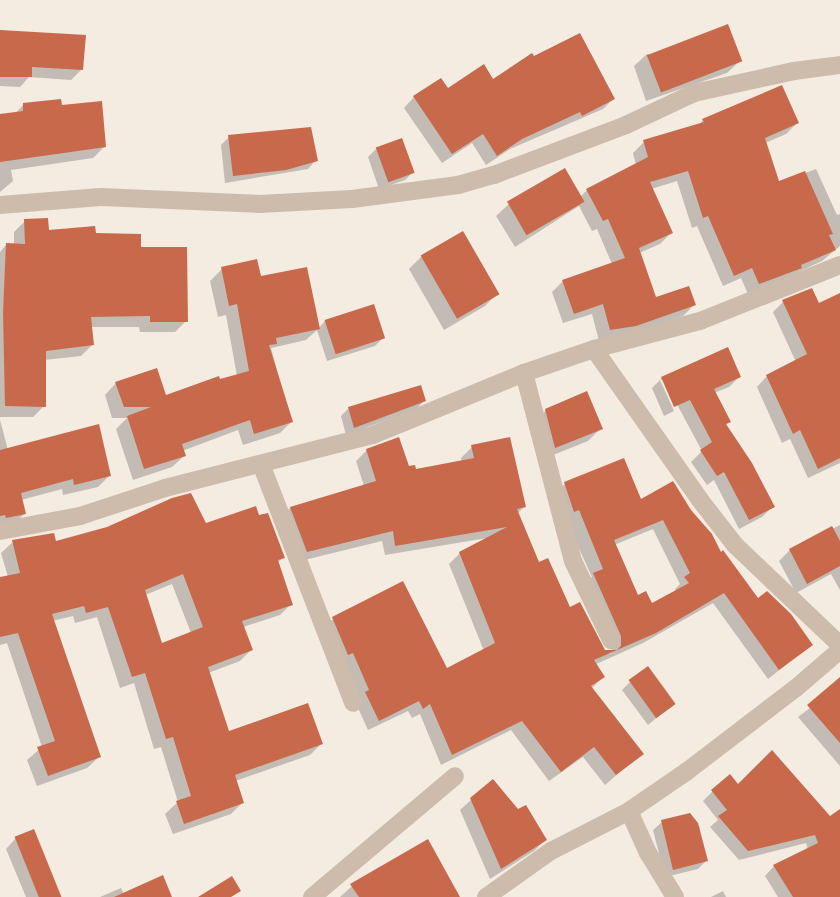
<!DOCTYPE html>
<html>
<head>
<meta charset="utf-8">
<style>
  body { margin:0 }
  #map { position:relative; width:840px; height:897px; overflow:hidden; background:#f4ebe1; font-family:Manrope,sans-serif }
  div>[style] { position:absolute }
  .shadow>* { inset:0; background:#0003 }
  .building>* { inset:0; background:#c8694b; transform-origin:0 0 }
  .minor>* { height:18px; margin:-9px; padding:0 9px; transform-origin:9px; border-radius:9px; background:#cdbbac }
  span { translate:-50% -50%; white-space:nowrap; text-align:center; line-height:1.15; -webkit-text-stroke:5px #fbf5ee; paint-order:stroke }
</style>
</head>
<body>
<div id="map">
  <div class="shadow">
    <i style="clip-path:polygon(0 33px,81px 70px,71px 80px,29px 77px,20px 87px,0 86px)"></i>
    <i style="clip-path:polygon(647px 54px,740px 61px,727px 73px,646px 101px,634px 66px)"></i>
    <i style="clip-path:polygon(447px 90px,613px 99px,603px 109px,510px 149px,486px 165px,472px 143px,442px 163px,404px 108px,414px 97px)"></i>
    <i style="clip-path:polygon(23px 105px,60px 106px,104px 147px,93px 158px,11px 170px,13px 181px,0 192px,0 116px,15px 114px)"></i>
    <i style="clip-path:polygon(703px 120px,797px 123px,786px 134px,765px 143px,778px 183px,816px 169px,837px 215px,840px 214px,840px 246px,822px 261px,760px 290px,748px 294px,741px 278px,723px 286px,697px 226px,692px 228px,677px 181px,651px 189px,671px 233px,660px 244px,639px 253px,655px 300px,694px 305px,683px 316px,623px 337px,599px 341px,592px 314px,563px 323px,552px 292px,563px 281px,612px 264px,597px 229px,592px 231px,579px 206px,515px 247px,496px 216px,509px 204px,580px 197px,587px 190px,636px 165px,633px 153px,644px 142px,698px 126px)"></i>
    <i style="clip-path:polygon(229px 137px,316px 160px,308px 169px,225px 183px,221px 145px)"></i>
    <i style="clip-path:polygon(376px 149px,413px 172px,405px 180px,379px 189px,368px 157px)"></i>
    <i style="clip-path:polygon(25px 221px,47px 231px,94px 235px,139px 249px,186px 321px,175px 332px,140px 332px,139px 327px,91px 327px,92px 345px,81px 356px,44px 360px,44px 406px,33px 417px,0 417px,0 252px,6px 245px,14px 246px,14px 232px)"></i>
    <i style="clip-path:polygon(421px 257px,498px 293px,485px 306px,444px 330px,409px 269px)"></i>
    <i style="clip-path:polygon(222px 269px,260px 278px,318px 329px,325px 321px,383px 338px,375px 346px,327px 361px,317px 330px,306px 340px,271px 348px,291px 422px,280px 433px,243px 445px,238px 430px,182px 451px,184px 456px,172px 467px,133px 480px,116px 429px,127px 418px,112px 418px,105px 395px,116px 383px,165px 397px,237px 376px,226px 315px,218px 317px,210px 281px)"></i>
    <i style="clip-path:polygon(840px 295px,840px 463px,808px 478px,790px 439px,782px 443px,757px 387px,767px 376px,796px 362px,773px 312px,783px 302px,818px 306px)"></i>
    <i style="clip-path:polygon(739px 377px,729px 387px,714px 393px,729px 422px,725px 426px,772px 507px,762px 517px,739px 529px,714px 480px,707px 485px,691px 462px,702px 451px,664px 380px,660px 380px,674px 411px,664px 416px,652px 388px,662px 378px)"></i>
    <i style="clip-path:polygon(424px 401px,416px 409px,346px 435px,341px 416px,349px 408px)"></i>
    <i style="clip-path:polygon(546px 410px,601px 428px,588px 441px,543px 459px,534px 423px)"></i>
    <i style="clip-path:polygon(0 420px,8px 450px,109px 476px,98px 487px,63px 495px,62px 489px,21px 500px,24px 514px,13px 525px,0 526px)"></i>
    <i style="clip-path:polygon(evenodd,472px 447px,524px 507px,517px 514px,538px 565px,569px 609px,600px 647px,611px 654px,612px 647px,583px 585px,592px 577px,554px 494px,565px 484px,641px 501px,720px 554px,757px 600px,811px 645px,768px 679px,713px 603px,643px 643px,594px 665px,603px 677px,591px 689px,642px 753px,605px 785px,583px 757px,549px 781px,511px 730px,441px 765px,420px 714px,412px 718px,408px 711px,368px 730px,322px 629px,333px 619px,447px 670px,484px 651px,449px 564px,460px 553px,487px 538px,385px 555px,382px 541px,296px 562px,280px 519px,290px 508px,364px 486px,356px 461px,367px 450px,415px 471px,462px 462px,461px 458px,472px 447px,653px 529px,680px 584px,675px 589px,677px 592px,651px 606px,638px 597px,614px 545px,653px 529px)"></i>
    <i style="clip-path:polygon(evenodd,205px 525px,283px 558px,277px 563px,291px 604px,280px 615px,243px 627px,251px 650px,240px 661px,208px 673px,228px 733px,321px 744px,310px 755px,235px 781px,242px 803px,231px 814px,173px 834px,165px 814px,178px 802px,161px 747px,154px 749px,134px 683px,120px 688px,97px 617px,75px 623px,73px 616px,52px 621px,99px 757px,87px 768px,37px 786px,27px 760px,42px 747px,7px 643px,0 645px,0 579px,8px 577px,1px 553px,13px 542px,55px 543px,205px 525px,172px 584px,191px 633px,161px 645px,145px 595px,172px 584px)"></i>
    <i style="clip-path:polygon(840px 525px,840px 590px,831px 574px,796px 593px,779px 561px,790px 550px)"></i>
    <i style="clip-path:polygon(630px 682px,674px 703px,648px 725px,622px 690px)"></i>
    <i style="clip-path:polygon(840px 685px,840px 766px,798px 717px)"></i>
    <i style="clip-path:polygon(738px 786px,830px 818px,840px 812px,840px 897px,778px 897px,765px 876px,774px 866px,808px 850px,806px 843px,739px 860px,710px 827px,718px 820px,703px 801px,713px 791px)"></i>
    <i style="clip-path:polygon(472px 799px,545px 840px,534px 851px,490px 879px,460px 810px)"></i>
    <i style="clip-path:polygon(690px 815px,700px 828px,695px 833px,706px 861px,698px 869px,665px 877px,653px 830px,662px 822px)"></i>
    <i style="clip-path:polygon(16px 838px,60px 897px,26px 897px,6px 849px)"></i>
    <i style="clip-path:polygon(352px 886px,458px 897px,340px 897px)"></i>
    <i style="clip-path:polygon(121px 888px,124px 894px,171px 897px,100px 897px)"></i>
    <i style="clip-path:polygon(723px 891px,726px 897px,711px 897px)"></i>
  </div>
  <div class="building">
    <i style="left:728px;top:24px;width:40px;height:87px;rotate:69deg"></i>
    <i style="clip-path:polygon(0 30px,86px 35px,83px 70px,32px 67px,32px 77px,0 77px)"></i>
    <i style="clip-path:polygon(580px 33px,615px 99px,582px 116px,580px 112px,522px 139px,497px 156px,483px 134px,452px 154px,413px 96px,441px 78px,448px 88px,484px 64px,493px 79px,532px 53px,534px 56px)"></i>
    <i style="clip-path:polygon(782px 85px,799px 123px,765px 138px,779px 181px,805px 171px,833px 234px,829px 235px,836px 250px,801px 265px,802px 268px,759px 284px,752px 268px,734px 276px,708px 216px,703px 218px,688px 171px,650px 182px,673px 233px,639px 248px,656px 297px,689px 286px,696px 305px,636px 326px,610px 330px,603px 304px,574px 314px,562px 280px,625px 258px,608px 219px,603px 221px,586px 189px,648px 157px,643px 140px,704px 122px,702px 119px)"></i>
    <i style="clip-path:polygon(61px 99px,62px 105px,102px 101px,106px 147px,0 162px,0 114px,23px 111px,23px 103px)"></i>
    <i style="clip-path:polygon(311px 127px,318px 161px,286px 170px,233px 176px,228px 135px)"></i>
    <i style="left:402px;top:138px;width:37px;height:28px;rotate:70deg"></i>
    <i style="left:565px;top:168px;width:39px;height:67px;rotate:60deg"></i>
    <i style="clip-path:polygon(48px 218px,49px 230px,95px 226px,96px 233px,141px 234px,141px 247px,187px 247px,188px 322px,150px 322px,150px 316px,91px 317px,94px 345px,46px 351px,46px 407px,5px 406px,3px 313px,6px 243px,25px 244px,24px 219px)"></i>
    <i style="left:463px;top:231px;width:73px;height:49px;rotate:60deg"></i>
    <i style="clip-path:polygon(257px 259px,261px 276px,307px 267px,320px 329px,276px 338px,277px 344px,269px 345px,293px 422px,254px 434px,250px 420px,182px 444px,186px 456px,144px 469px,127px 416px,151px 407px,124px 407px,115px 382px,157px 368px,166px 395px,219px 376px,220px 379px,249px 371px,237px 304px,229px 306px,221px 267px)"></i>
    <i style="clip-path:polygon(812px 288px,819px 303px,840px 293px,840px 458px,818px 469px,800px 430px,793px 434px,766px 375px,807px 354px,782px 300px)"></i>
    <i style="left:374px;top:304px;width:36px;height:52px;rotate:72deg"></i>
    <i style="clip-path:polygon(728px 347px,741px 377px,714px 389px,731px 422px,726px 424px,752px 463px,775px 507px,749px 520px,724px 472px,717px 476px,700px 450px,712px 442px,690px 400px,674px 407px,661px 377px)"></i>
    <i style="clip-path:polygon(421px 385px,426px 401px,354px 428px,348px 407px)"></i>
    <i style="clip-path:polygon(587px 391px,603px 429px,555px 448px,545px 409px)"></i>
    <i style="clip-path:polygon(99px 424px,111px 476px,74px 485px,73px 479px,21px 493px,26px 514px,6px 518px,5px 515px,0 516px,0 450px)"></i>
    <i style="clip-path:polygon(evenodd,399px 437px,409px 466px,415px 465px,416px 469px,474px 458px,471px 445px,510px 437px,526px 507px,517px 509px,539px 562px,548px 558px,570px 607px,580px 602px,605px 650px,617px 650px,621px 646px,621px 636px,593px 573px,603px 569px,579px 510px,574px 512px,564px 482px,624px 458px,641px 499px,673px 481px,691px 510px,712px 534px,721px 552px,723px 550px,758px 598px,767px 591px,791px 614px,813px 645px,779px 670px,724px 593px,656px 633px,594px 660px,605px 677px,591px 686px,644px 754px,616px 775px,594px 747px,561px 772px,522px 721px,452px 755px,430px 704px,423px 709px,419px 701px,379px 721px,365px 692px,369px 690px,353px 653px,348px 655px,332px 617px,403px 581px,447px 668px,495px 643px,459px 552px,507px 527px,395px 546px,393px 531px,307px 552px,290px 507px,376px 481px,366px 449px,399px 437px,663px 520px,690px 573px,684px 577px,689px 583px,652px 603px,646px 591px,638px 595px,614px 540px,663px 520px)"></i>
    <i style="clip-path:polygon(evenodd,191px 493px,206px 523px,256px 506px,259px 515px,268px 513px,285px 558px,278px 560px,293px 605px,242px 621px,253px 650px,208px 667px,229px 731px,308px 703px,323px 744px,235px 775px,244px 803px,184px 824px,176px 801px,191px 796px,173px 737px,166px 739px,145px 673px,132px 677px,108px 607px,86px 613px,84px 606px,52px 614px,101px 757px,48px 776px,37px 747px,55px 741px,18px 633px,0 637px,0 577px,20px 573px,12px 540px,54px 533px,56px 541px,107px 527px,172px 498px,191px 493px,183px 574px,203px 627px,162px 643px,145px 590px,183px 574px)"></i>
    <i style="clip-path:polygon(832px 526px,840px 541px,840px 566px,807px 584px,789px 549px)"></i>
    <i style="left:648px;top:666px;width:47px;height:24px;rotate:54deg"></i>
    <i style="clip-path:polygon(840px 677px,840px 743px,807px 705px)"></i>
    <i style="clip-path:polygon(772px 750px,830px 816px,840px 809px,840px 897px,793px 897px,773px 865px,818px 843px,815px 835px,748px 851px,718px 816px,727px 810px,711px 790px,730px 774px,738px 784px)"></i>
    <i style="clip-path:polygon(493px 779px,518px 809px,526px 805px,547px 840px,501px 869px,470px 798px)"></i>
    <i style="clip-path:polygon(690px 813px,698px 823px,708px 861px,673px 870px,661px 820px)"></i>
    <i style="left:34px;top:829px;width:74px;height:21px;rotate:68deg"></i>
    <i style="clip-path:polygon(428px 839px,460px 897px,359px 897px,350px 884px)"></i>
    <i style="clip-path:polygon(163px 875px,172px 897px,114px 897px)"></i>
    <i style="clip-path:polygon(232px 876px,241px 891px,231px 897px,198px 897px)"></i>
  </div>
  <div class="minor">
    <i style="left:0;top:205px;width:101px;rotate:-4.5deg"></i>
    <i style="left:101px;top:197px;width:159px;rotate:2.5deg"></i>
    <i style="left:260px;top:204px;width:92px;rotate:-3.1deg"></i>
    <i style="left:352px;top:199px;width:107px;rotate:-7.5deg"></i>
    <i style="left:458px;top:185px;width:37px;rotate:-16deg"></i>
    <i style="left:494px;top:175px;width:141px;rotate:-20.7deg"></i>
    <i style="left:626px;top:125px;width:75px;rotate:-25.2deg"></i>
    <i style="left:694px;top:93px;width:102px;rotate:-12.4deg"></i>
    <i style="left:794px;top:71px;width:46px;rotate:-7.4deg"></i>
    <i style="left:594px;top:349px;width:184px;rotate:54.9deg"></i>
    <i style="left:700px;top:500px;width:57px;rotate:52.1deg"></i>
    <i style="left:735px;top:545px;width:145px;rotate:43.6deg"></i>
    <i style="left:524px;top:373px;width:194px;rotate:75.4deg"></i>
    <i style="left:573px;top:561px;width:88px;rotate:64.3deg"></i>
    <i style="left:261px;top:464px;width:256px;rotate:68.9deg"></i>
    <i style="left:0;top:531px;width:81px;rotate:-10.6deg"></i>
    <i style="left:80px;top:516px;width:89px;rotate:-18.2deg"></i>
    <i style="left:165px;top:488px;width:215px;rotate:-14.3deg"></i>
    <i style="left:373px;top:435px;width:163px;rotate:-22.3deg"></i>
    <i style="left:524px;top:373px;width:74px;rotate:-18.9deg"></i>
    <i style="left:594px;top:349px;width:110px;rotate:-14.8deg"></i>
    <i style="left:700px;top:321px;width:151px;rotate:-21.8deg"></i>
    <i style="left:312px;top:897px;width:187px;rotate:-40.2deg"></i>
    <i style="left:486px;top:897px;width:80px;rotate:-35.3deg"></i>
    <i style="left:551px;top:851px;width:88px;rotate:-27.1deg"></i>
    <i style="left:675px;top:897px;width:52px;rotate:-121.5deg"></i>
    <i style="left:648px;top:853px;width:46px;rotate:-114.3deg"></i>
    <i style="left:629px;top:811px;width:69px;rotate:-34.4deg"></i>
    <i style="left:686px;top:772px;width:138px;rotate:-37.4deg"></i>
    <i style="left:796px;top:688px;width:58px;rotate:-40.8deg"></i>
  </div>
</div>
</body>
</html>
